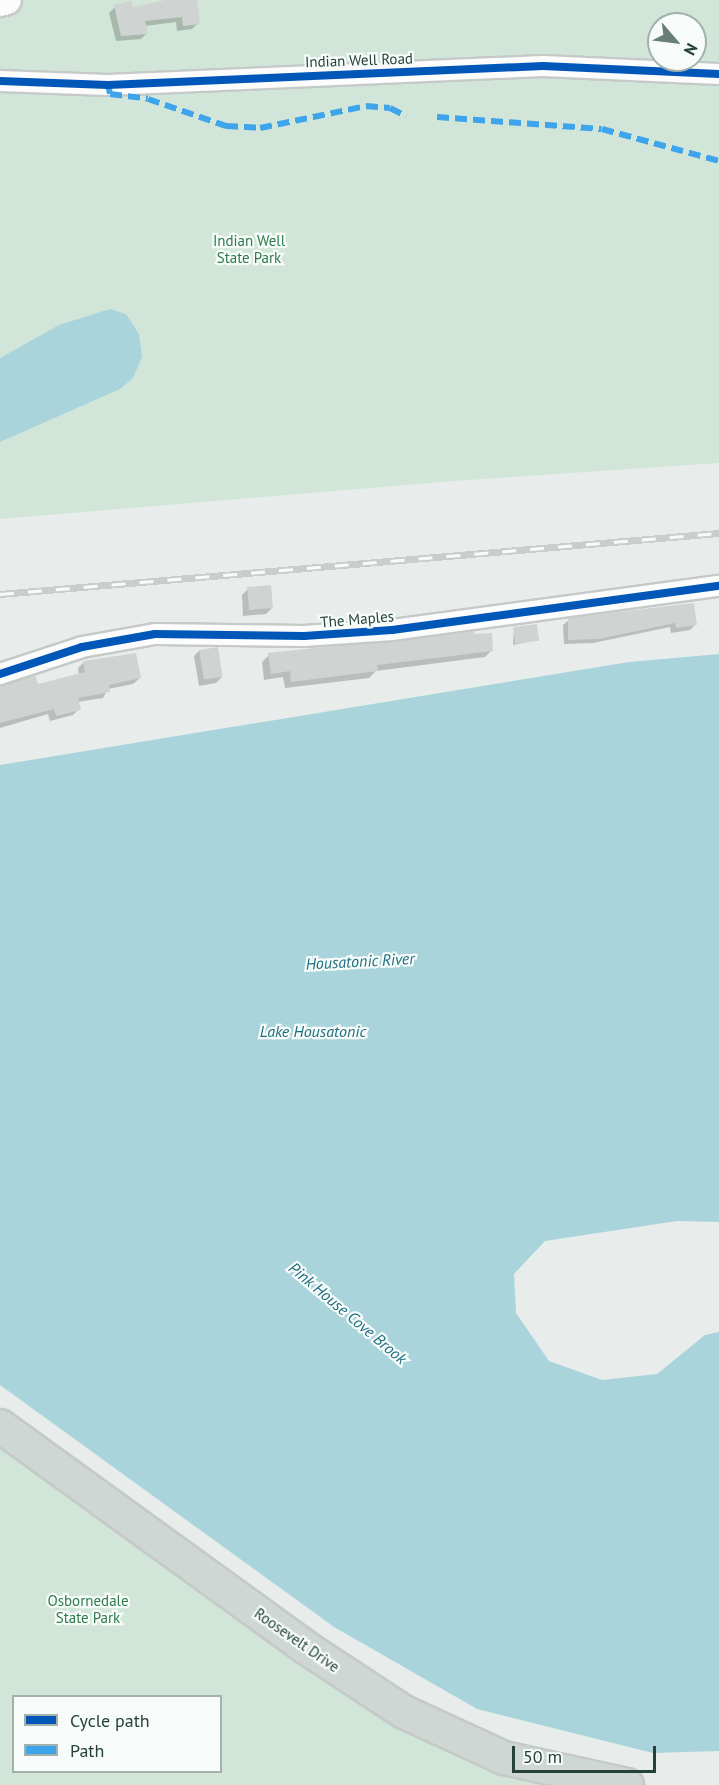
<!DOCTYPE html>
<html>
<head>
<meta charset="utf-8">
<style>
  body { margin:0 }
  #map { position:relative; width:719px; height:1785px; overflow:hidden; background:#e8edeb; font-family:"PT Sans",sans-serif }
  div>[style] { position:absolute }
  .green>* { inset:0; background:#d1e6d8 }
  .water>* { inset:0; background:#a9d4db }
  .shadow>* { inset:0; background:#0003 }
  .building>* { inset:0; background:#cfd4d2; transform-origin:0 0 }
  .roads { filter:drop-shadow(2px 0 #c5cac8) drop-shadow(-2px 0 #c5cac8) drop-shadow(0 2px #c5cac8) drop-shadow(0 -2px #c5cac8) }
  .minor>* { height:20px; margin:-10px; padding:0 10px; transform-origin:10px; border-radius:10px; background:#fcfcfc }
  .secondary>* { height:27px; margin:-13.5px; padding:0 13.5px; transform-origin:13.5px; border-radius:13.5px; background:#fcfcfc }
  .primary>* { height:32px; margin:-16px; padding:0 16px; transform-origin:16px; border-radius:16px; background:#cfd7d5 }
  .rail>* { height:7px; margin-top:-3.5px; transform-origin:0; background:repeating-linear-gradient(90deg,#f7fbf9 0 14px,#c9cdcc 0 28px); box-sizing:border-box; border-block:2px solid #c9cdcc }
  .quiet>* { height:6px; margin-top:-3px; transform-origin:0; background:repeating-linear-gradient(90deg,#3ea4ec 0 12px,transparent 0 18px) }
  .cycleway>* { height:8px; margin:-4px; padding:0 4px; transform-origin:4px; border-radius:4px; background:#0057b8 }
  span { translate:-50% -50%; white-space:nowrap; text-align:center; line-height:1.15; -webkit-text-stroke:4.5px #f7fbf9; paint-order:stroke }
  .street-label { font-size:15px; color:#24423a }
  .park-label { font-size:15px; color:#2d7a4b }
  .water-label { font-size:16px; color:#1c6f80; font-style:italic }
  .legend { position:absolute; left:12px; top:1695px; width:210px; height:78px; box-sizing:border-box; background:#f7fbf9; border:2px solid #a3b1ad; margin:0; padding:8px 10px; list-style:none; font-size:18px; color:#24423a }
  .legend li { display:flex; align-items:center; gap:12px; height:30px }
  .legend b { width:30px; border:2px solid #a3b1ad }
  .north { position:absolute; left:647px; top:12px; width:60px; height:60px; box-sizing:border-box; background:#f7fbf9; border:2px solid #a3b1ad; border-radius:50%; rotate:118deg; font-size:16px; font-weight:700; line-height:24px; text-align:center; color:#24423a }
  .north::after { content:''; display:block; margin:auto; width:21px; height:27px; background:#697e78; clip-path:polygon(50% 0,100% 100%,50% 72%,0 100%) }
  .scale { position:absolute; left:512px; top:1746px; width:144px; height:27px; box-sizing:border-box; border:3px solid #24423a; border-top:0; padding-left:8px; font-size:18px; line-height:21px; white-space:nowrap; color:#24423a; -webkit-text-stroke:4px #f7fbf9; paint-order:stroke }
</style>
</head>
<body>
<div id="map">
  <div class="green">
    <i style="clip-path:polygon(evenodd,0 0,719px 0,719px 463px,453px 481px,0 519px,0 0,659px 24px,695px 24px,695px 60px,659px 60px,659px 24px)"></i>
    <i style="clip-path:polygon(evenodd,0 1436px,481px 1757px,552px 1785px,0 1785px,0 1436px,14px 1696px,220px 1696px,220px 1772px,14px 1772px,14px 1696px)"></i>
  </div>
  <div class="water">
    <i style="clip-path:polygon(110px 309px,126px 314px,139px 334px,142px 357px,133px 378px,120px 389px,0 442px,0 358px,59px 325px)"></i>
    <i style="clip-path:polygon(719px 654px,719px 1222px,677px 1221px,545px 1241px,514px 1274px,516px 1313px,549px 1361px,602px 1380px,657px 1374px,705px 1335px,719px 1332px,719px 1751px,653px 1753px,477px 1709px,334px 1627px,0 1385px,0 765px,629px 662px)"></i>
  </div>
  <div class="shadow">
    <i style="clip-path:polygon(178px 0,196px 0,198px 23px,192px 29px,177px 31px,176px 22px,145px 26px,147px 33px,141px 39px,116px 41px,109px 13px,115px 7px,131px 9px)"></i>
    <i style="clip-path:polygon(248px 589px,272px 608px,266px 614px,243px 616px,242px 595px)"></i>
    <i style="clip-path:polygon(693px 605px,695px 625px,690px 630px,671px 633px,670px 627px,593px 643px,564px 644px,563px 625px,569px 620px)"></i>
    <i style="clip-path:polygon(514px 627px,537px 640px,513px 645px)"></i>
    <i style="clip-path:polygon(200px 650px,222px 677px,216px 683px,199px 686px,194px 656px)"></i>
    <i style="clip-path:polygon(492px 650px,485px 657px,376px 671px,369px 678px,285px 688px,283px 677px,264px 680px,262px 662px,269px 655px)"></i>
    <i style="clip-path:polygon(84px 662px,140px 678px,133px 684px,108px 689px,103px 698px,77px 702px,79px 709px,73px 715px,50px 721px,48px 714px,0 728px,0 686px,34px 677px,37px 686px,79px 675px,78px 668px)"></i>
  </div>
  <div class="building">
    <i style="clip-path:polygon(165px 0,197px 0,200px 24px,183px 26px,182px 17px,145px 21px,148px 34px,121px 36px,114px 5px,131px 1px,133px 7px)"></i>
    <i style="left:271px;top:585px;width:23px;height:24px;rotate:85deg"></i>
    <i style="clip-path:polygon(694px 603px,697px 625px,676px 628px,675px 623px,599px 639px,568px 640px,568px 618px)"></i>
    <i style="left:537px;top:624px;width:17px;height:24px;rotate:83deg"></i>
    <i style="clip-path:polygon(474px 631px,474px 634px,492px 633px,493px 651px,377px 665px,378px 671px,291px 682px,290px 671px,271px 674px,268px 653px)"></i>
    <i style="left:218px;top:647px;width:30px;height:19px;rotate:81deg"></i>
    <i style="clip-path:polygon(136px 653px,141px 678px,109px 685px,110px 692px,78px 698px,81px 710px,56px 716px,54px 709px,0 723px,0 686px,35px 675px,38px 684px,85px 672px,83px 661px)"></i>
  </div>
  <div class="roads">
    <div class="minor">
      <i style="left:0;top:81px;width:108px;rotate:2.1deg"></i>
      <i style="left:108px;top:85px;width:435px;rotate:-2.5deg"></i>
      <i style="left:543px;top:66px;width:176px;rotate:2.6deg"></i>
      <i style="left:0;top:674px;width:86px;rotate:-18.2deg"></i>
      <i style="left:82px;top:647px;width:74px;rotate:-10.1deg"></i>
      <i style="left:155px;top:634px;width:149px;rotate:0.8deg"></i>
      <i style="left:304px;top:636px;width:88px;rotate:-3.9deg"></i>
      <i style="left:392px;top:630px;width:330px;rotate:-7.7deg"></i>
    </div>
    <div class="secondary">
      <i style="left:0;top:2px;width:7px;rotate:-16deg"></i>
    </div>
    <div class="primary">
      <i style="left:0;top:1426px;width:377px;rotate:35.9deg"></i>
      <i style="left:305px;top:1647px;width:118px;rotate:33.3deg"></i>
      <i style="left:404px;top:1712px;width:110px;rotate:24.7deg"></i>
      <i style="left:504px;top:1758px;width:126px;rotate:12.4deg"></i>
    </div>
  </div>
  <div class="rail">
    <i style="left:0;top:594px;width:722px;rotate:-4.85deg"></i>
  </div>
  <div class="quiet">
    <i style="left:108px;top:85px;width:9px;rotate:77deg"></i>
    <i style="left:110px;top:94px;width:38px;rotate:7deg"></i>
    <i style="left:148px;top:99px;width:83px;rotate:19.1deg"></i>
    <i style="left:226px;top:126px;width:34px;rotate:3deg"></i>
    <i style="left:260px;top:128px;width:108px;rotate:-11.7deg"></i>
    <i style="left:366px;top:106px;width:24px;rotate:5deg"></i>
    <i style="left:390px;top:108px;width:18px;rotate:27deg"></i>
    <i style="left:437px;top:117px;width:165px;rotate:4.2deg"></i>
    <i style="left:602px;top:129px;width:121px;rotate:15.3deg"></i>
  </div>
  <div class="cycleway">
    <i style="left:0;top:81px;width:108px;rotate:2.1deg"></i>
    <i style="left:108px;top:85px;width:435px;rotate:-2.5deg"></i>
    <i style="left:543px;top:66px;width:176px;rotate:2.6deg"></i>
    <i style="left:0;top:674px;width:86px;rotate:-18.2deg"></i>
    <i style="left:82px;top:647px;width:74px;rotate:-10.1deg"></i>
    <i style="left:155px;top:634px;width:149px;rotate:0.8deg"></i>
    <i style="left:304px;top:636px;width:88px;rotate:-3.9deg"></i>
    <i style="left:392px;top:630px;width:330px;rotate:-7.7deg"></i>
  </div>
  <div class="street-label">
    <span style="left:359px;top:60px;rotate:-2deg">Indian Well Road</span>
    <span style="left:357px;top:619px;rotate:-5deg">The Maples</span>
    <span style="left:297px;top:1640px;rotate:35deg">Roosevelt Drive</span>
  </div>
  <div class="park-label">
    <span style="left:249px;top:249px">Indian Well<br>State Park</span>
    <span style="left:88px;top:1609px">Osbornedale<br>State Park</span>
  </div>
  <div class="water-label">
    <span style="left:360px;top:961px;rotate:-3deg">Housatonic River</span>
    <span style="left:313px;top:1031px">Lake Housatonic</span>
    <span style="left:348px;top:1313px;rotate:40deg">Pink House Cove Brook</span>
  </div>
  <ul class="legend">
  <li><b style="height:8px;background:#0057b8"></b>Cycle path</li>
  <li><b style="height:8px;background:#3ea4ec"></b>Path</li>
  </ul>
  <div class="north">N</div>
  <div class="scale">50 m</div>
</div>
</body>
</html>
